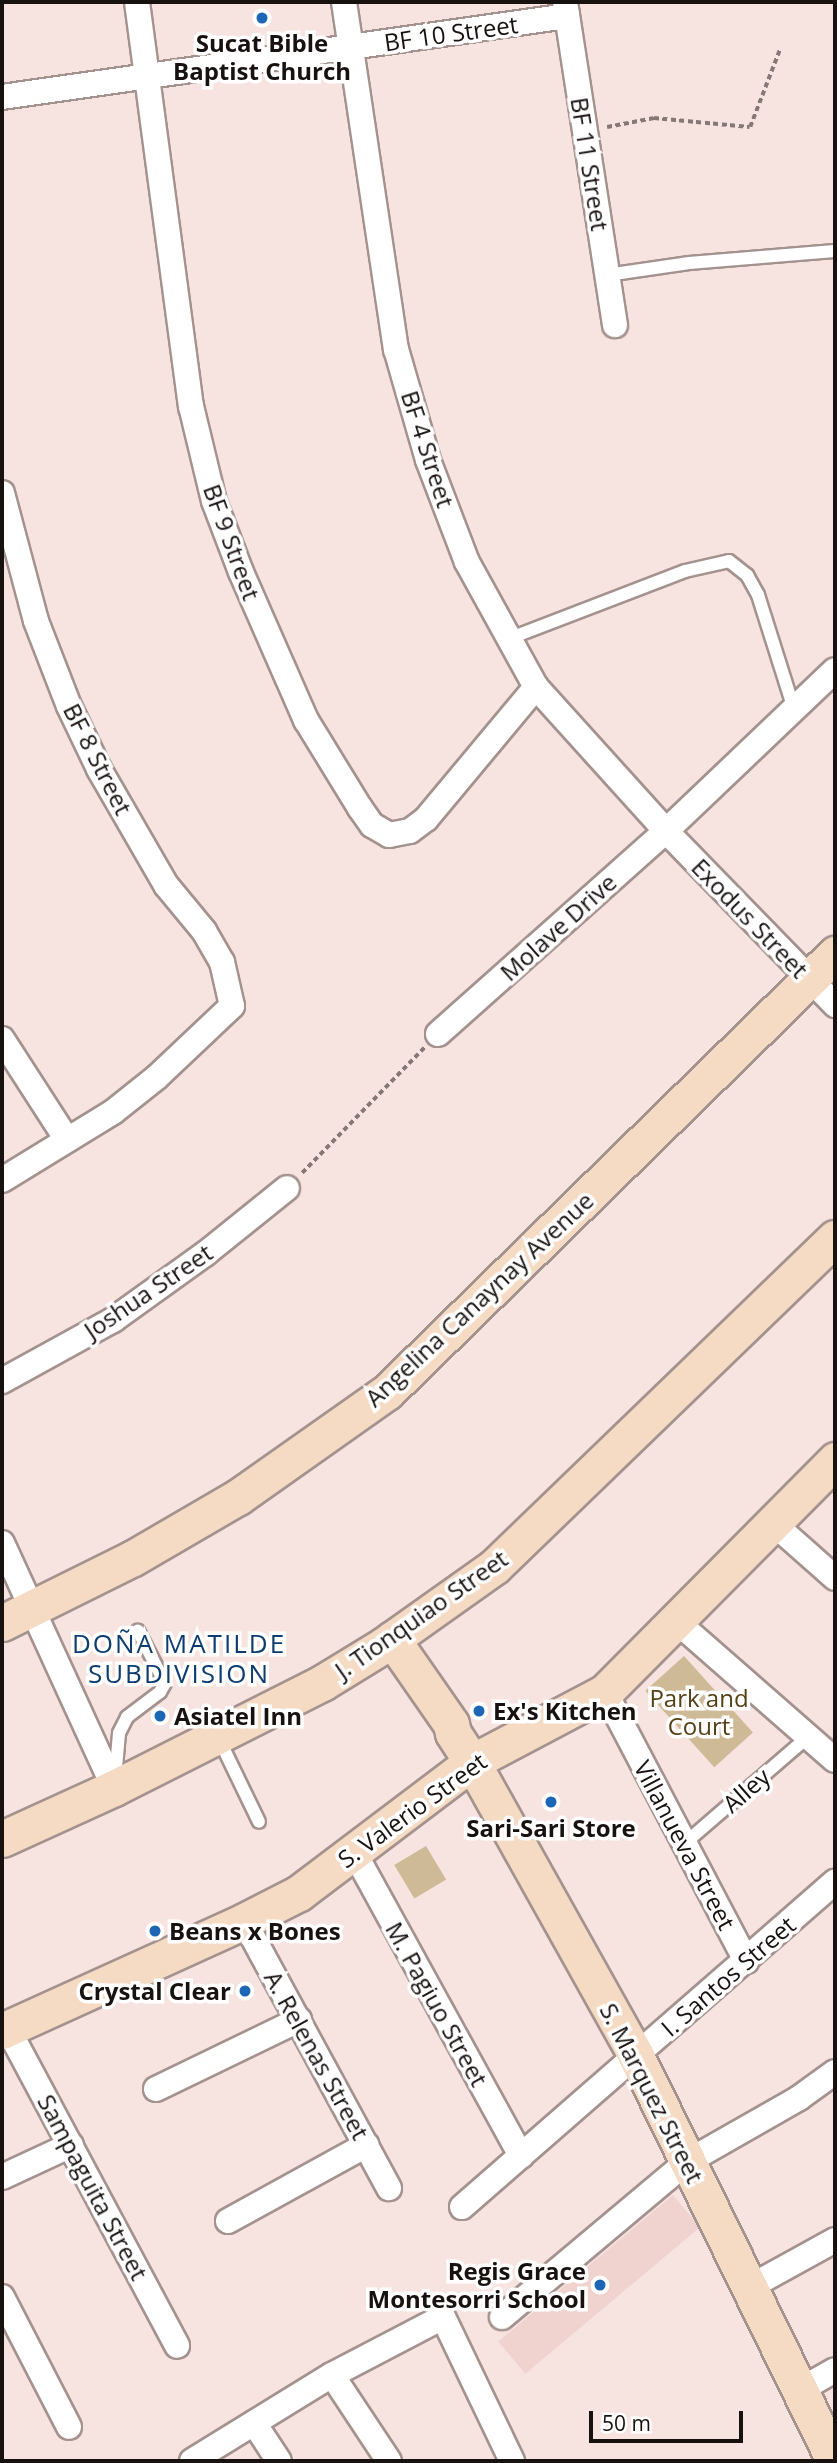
<!DOCTYPE html>
<html>
<head>
<meta charset="utf-8">
<style>
  body { margin:0 }
  #map { position:relative; width:837px; height:2463px; overflow:hidden; background:#f7e3e0; font-family:"Open Sans",sans-serif }
  div>[style] { position:absolute }
  .built>* { inset:0; background:#f0d3cf; transform-origin:0 0 }
  .green>* { inset:0; background:#ceba97; transform-origin:0 0 }
  .path>* { height:3.5px; margin-top:-1.75px; transform-origin:0; background:repeating-linear-gradient(90deg,#857876 0 5px,transparent 0 8.5px) }
  .roads { filter:drop-shadow(2px 0 #a4928f) drop-shadow(-2px 0 #a4928f) drop-shadow(0 2px #a4928f) drop-shadow(0 -2px #a4928f) }
  .lane>* { height:12px; margin:-6px; padding:0 6px; transform-origin:6px; border-radius:6px; background:#fff }
  .street>* { height:24px; margin:-12px; padding:0 12px; transform-origin:12px; border-radius:12px; background:#fff }
  .secondary>* { height:35px; margin:-17.5px; padding:0 17.5px; transform-origin:17.5px; border-radius:17.5px; background:#f5dac4 }
  .dots>* { width:19px; height:19px; translate:-50% -50%; box-sizing:border-box; border:4px solid #fff; border-radius:50% }
  span { translate:-50% -50%; white-space:nowrap; text-align:center; line-height:1.15; -webkit-text-stroke:7px #fff; paint-order:stroke }
  .street-label { font-size:24px; color:#171110 }
  .poi-label { font-size:24px; color:#171110; font-weight:700 }
  .left { translate:0 -50%; text-align:left }
  .right { translate:-100% -50%; text-align:right }
  .park-label { font-size:24px; color:#554016 }
  .neighbourhood-label { font-size:26px; color:#0d3c6e; letter-spacing:2px }
  .frame { position:absolute; inset:0; border:4px solid #171110; pointer-events:none }
  .scale { position:absolute; left:589px; top:2411px; width:154px; height:32px; box-sizing:border-box; border:4px solid #171110; border-top:0; padding-left:9px; font-size:21px; line-height:24px; white-space:nowrap; color:#171110; -webkit-text-stroke:5px #fff; paint-order:stroke }
</style>
</head>
<body>
<div id="map">
  <div class="built">
    <i style="left:673px;top:2195px;width:42px;height:228px;rotate:50deg"></i>
  </div>
  <div class="green">
    <i style="left:684px;top:1656px;width:103px;height:52px;rotate:48deg"></i>
    <i style="left:426px;top:1846px;width:39px;height:37px;rotate:59deg"></i>
  </div>
  <div class="path">
    <i style="left:607px;top:127px;width:48px;rotate:-10.8deg"></i>
    <i style="left:654px;top:118px;width:96px;rotate:5.4deg"></i>
    <i style="left:750px;top:127px;width:84px;rotate:-69deg"></i>
    <i style="left:302px;top:1173px;width:175px;rotate:-45.7deg"></i>
  </div>
  <div class="roads">
    <div class="lane">
      <i style="left:607px;top:275px;width:83px;rotate:-8.3deg"></i>
      <i style="left:689px;top:263px;width:146px;rotate:-4.7deg"></i>
      <i style="left:508px;top:639px;width:190px;rotate:-21deg"></i>
      <i style="left:685px;top:571px;width:45px;rotate:-12.8deg"></i>
      <i style="left:729px;top:561px;width:23px;rotate:38deg"></i>
      <i style="left:747px;top:575px;width:23px;rotate:61deg"></i>
      <i style="left:758px;top:595px;width:120px;rotate:72.5deg"></i>
      <i style="left:218px;top:1737px;width:94px;rotate:64.2deg"></i>
      <i style="left:115px;top:1779px;width:46px;rotate:-85deg"></i>
      <i style="left:119px;top:1733px;width:18px;rotate:-63deg"></i>
      <i style="left:127px;top:1717px;width:41px;rotate:-37.1deg"></i>
      <i style="left:160px;top:1692px;width:10px;rotate:-61deg"></i>
      <i style="left:165px;top:1683px;width:59px;rotate:-117.4deg"></i>
      <i style="left:685px;top:1843px;width:162px;rotate:-40.8deg"></i>
    </div>
    <div class="street">
      <i style="left:137px;top:2px;width:408px;rotate:82.4deg"></i>
      <i style="left:191px;top:406px;width:98px;rotate:76.4deg"></i>
      <i style="left:214px;top:501px;width:76px;rotate:69.2deg"></i>
      <i style="left:241px;top:572px;width:162px;rotate:66.3deg"></i>
      <i style="left:306px;top:720px;width:103px;rotate:58.5deg"></i>
      <i style="left:360px;top:808px;width:21px;rotate:55deg"></i>
      <i style="left:372px;top:825px;width:20px;rotate:30deg"></i>
      <i style="left:389px;top:835px;width:21px;rotate:-11deg"></i>
      <i style="left:410px;top:831px;width:20px;rotate:-37deg"></i>
      <i style="left:426px;top:819px;width:172px;rotate:-50.2deg"></i>
      <i style="left:344px;top:2px;width:351px;rotate:81.5deg"></i>
      <i style="left:396px;top:349px;width:116px;rotate:73.9deg"></i>
      <i style="left:428px;top:460px;width:109px;rotate:69.1deg"></i>
      <i style="left:467px;top:562px;width:143px;rotate:61.1deg"></i>
      <i style="left:536px;top:687px;width:194px;rotate:47.9deg"></i>
      <i style="left:666px;top:831px;width:243px;rotate:45.8deg"></i>
      <i style="left:565px;top:2px;width:327px;rotate:81.2deg"></i>
      <i style="left:2px;top:97px;width:571px;rotate:-8.16deg"></i>
      <i style="left:2px;top:493px;width:132px;rotate:75.1deg"></i>
      <i style="left:36px;top:621px;width:91px;rotate:68.8deg"></i>
      <i style="left:69px;top:706px;width:70px;rotate:64.5deg"></i>
      <i style="left:99px;top:769px;width:134px;rotate:60deg"></i>
      <i style="left:166px;top:885px;width:60px;rotate:50.4deg"></i>
      <i style="left:204px;top:931px;width:36px;rotate:60deg"></i>
      <i style="left:222px;top:962px;width:45px;rotate:77.2deg"></i>
      <i style="left:232px;top:1006px;width:103px;rotate:136.6deg"></i>
      <i style="left:157px;top:1077px;width:56px;rotate:141.5deg"></i>
      <i style="left:113px;top:1112px;width:130px;rotate:148.5deg"></i>
      <i style="left:438px;top:1034px;width:305px;rotate:-41.7deg"></i>
      <i style="left:666px;top:831px;width:233px;rotate:-43.6deg"></i>
      <i style="left:2px;top:1039px;width:120px;rotate:57.2deg"></i>
      <i style="left:2px;top:1381px;width:127px;rotate:-28.8deg"></i>
      <i style="left:113px;top:1320px;width:113px;rotate:-35.7deg"></i>
      <i style="left:205px;top:1254px;width:105px;rotate:-38.8deg"></i>
      <i style="left:774px;top:1524px;width:81px;rotate:41.5deg"></i>
      <i style="left:2px;top:1543px;width:269px;rotate:65.4deg"></i>
      <i style="left:676px;top:1621px;width:211px;rotate:41.2deg"></i>
      <i style="left:605px;top:1692px;width:304px;rotate:62.3deg"></i>
      <i style="left:354px;top:1852px;width:347px;rotate:61.2deg"></i>
      <i style="left:244px;top:1921px;width:304px;rotate:61.5deg"></i>
      <i style="left:8px;top:2029px;width:359px;rotate:61.9deg"></i>
      <i style="left:156px;top:2089px;width:159px;rotate:-25.8deg"></i>
      <i style="left:2px;top:2177px;width:76px;rotate:-24.9deg"></i>
      <i style="left:462px;top:2207px;width:495px;rotate:-41.1deg"></i>
      <i style="left:228px;top:2221px;width:158px;rotate:-28.8deg"></i>
      <i style="left:748px;top:2288px;width:99px;rotate:-28.9deg"></i>
      <i style="left:2px;top:2297px;width:146px;rotate:62.7deg"></i>
      <i style="left:502px;top:2317px;width:241px;rotate:-40deg"></i>
      <i style="left:687px;top:2162px;width:129px;rotate:-29.7deg"></i>
      <i style="left:799px;top:2098px;width:44px;rotate:-35.8deg"></i>
      <i style="left:332px;top:2375px;width:103px;rotate:56.5deg"></i>
      <i style="left:800px;top:2390px;width:40px;rotate:-29.7deg"></i>
      <i style="left:254px;top:2423px;width:45px;rotate:56.7deg"></i>
      <i style="left:192px;top:2461px;width:164px;rotate:-31.6deg"></i>
      <i style="left:332px;top:2375px;width:125px;rotate:-27.6deg"></i>
      <i style="left:443px;top:2317px;width:160px;rotate:64.4deg"></i>
    </div>
    <div class="secondary">
      <i style="left:2px;top:1623px;width:146px;rotate:-26.4deg"></i>
      <i style="left:133px;top:1558px;width:121px;rotate:-30.2deg"></i>
      <i style="left:238px;top:1497px;width:182px;rotate:-35.2deg"></i>
      <i style="left:387px;top:1392px;width:627px;rotate:-44.35deg"></i>
      <i style="left:392px;top:1639px;width:103px;rotate:55.2deg"></i>
      <i style="left:451px;top:1724px;width:9px;rotate:77deg"></i>
      <i style="left:453px;top:1733px;width:35px;rotate:57deg"></i>
      <i style="left:472px;top:1762px;width:337px;rotate:60.8deg"></i>
      <i style="left:636px;top:2056px;width:451px;rotate:63.9deg"></i>
      <i style="left:2px;top:1839px;width:123px;rotate:-24.5deg"></i>
      <i style="left:114px;top:1788px;width:233px;rotate:-26.8deg"></i>
      <i style="left:322px;top:1683px;width:73px;rotate:-31.5deg"></i>
      <i style="left:384px;top:1645px;width:136px;rotate:-35.4deg"></i>
      <i style="left:495px;top:1566px;width:472px;rotate:-44deg"></i>
      <i style="left:2px;top:2031px;width:266px;rotate:-24.4deg"></i>
      <i style="left:244px;top:1921px;width:62px;rotate:-27deg"></i>
      <i style="left:299px;top:1893px;width:217px;rotate:-37.1deg"></i>
      <i style="left:472px;top:1762px;width:150px;rotate:-27.8deg"></i>
      <i style="left:605px;top:1692px;width:327px;rotate:-45.2deg"></i>
    </div>
  </div>
  <div class="dots">
    <i style="left:262px;top:18px;background:#1c66b5"></i>
    <i style="left:479px;top:1711px;background:#1c66b5"></i>
    <i style="left:160px;top:1716px;background:#1c66b5"></i>
    <i style="left:551px;top:1802px;background:#1c66b5"></i>
    <i style="left:155px;top:1931px;background:#1c66b5"></i>
    <i style="left:245px;top:1991px;background:#1c66b5"></i>
    <i style="left:600px;top:2285px;background:#1c66b5"></i>
  </div>
  <div class="street-label">
    <span style="left:451px;top:33px;rotate:-8deg">BF 10 Street</span>
    <span style="left:590px;top:164px;rotate:81deg">BF 11 Street</span>
    <span style="left:428px;top:449px;rotate:72deg">BF 4 Street</span>
    <span style="left:232px;top:542px;rotate:70deg">BF 9 Street</span>
    <span style="left:98px;top:759px;rotate:63deg">BF 8 Street</span>
    <span style="left:750px;top:918px;rotate:46deg">Exodus Street</span>
    <span style="left:558px;top:927px;rotate:-42deg">Molave Drive</span>
    <span style="left:148px;top:1291px;rotate:-34deg">Joshua Street</span>
    <span style="left:479px;top:1299px;rotate:-43deg">Angelina Canaynay Avenue</span>
    <span style="left:421px;top:1614px;rotate:-35deg">J. Tionquiao Street</span>
    <span style="left:746px;top:1790px;rotate:-41deg">Alley</span>
    <span style="left:412px;top:1810px;rotate:-36deg">S. Valerio Street</span>
    <span style="left:685px;top:1845px;rotate:62deg">Villanueva Street</span>
    <span style="left:728px;top:1976px;rotate:-41deg">I. Santos Street</span>
    <span style="left:437px;top:2004px;rotate:61deg">M. Pagiuo Street</span>
    <span style="left:317px;top:2055px;rotate:61deg">A. Relenas Street</span>
    <span style="left:652px;top:2093px;rotate:63deg">S. Marquez Street</span>
    <span style="left:93px;top:2187px;rotate:62deg">Sampaguita Street</span>
  </div>
  <div class="poi-label">
    <span style="left:262px;top:57px">Sucat Bible<br>Baptist Church</span>
    <span class="left" style="left:493px;top:1711px">Ex's Kitchen</span>
    <span class="left" style="left:174px;top:1716px">Asiatel Inn</span>
    <span style="left:551px;top:1828px">Sari-Sari Store</span>
    <span class="left" style="left:169px;top:1931px">Beans x Bones</span>
    <span class="right" style="left:231px;top:1991px">Crystal Clear</span>
    <span class="right" style="left:586px;top:2285px">Regis Grace<br>Montesorri School</span>
  </div>
  <div class="park-label">
    <span style="left:699px;top:1712px">Park and<br>Court</span>
  </div>
  <div class="neighbourhood-label">
    <span style="left:179px;top:1659px">DOÑA MATILDE<br>SUBDIVISION</span>
  </div>
  <div class="frame"></div>
  <div class="scale">50 m</div>
</div>
</body>
</html>
